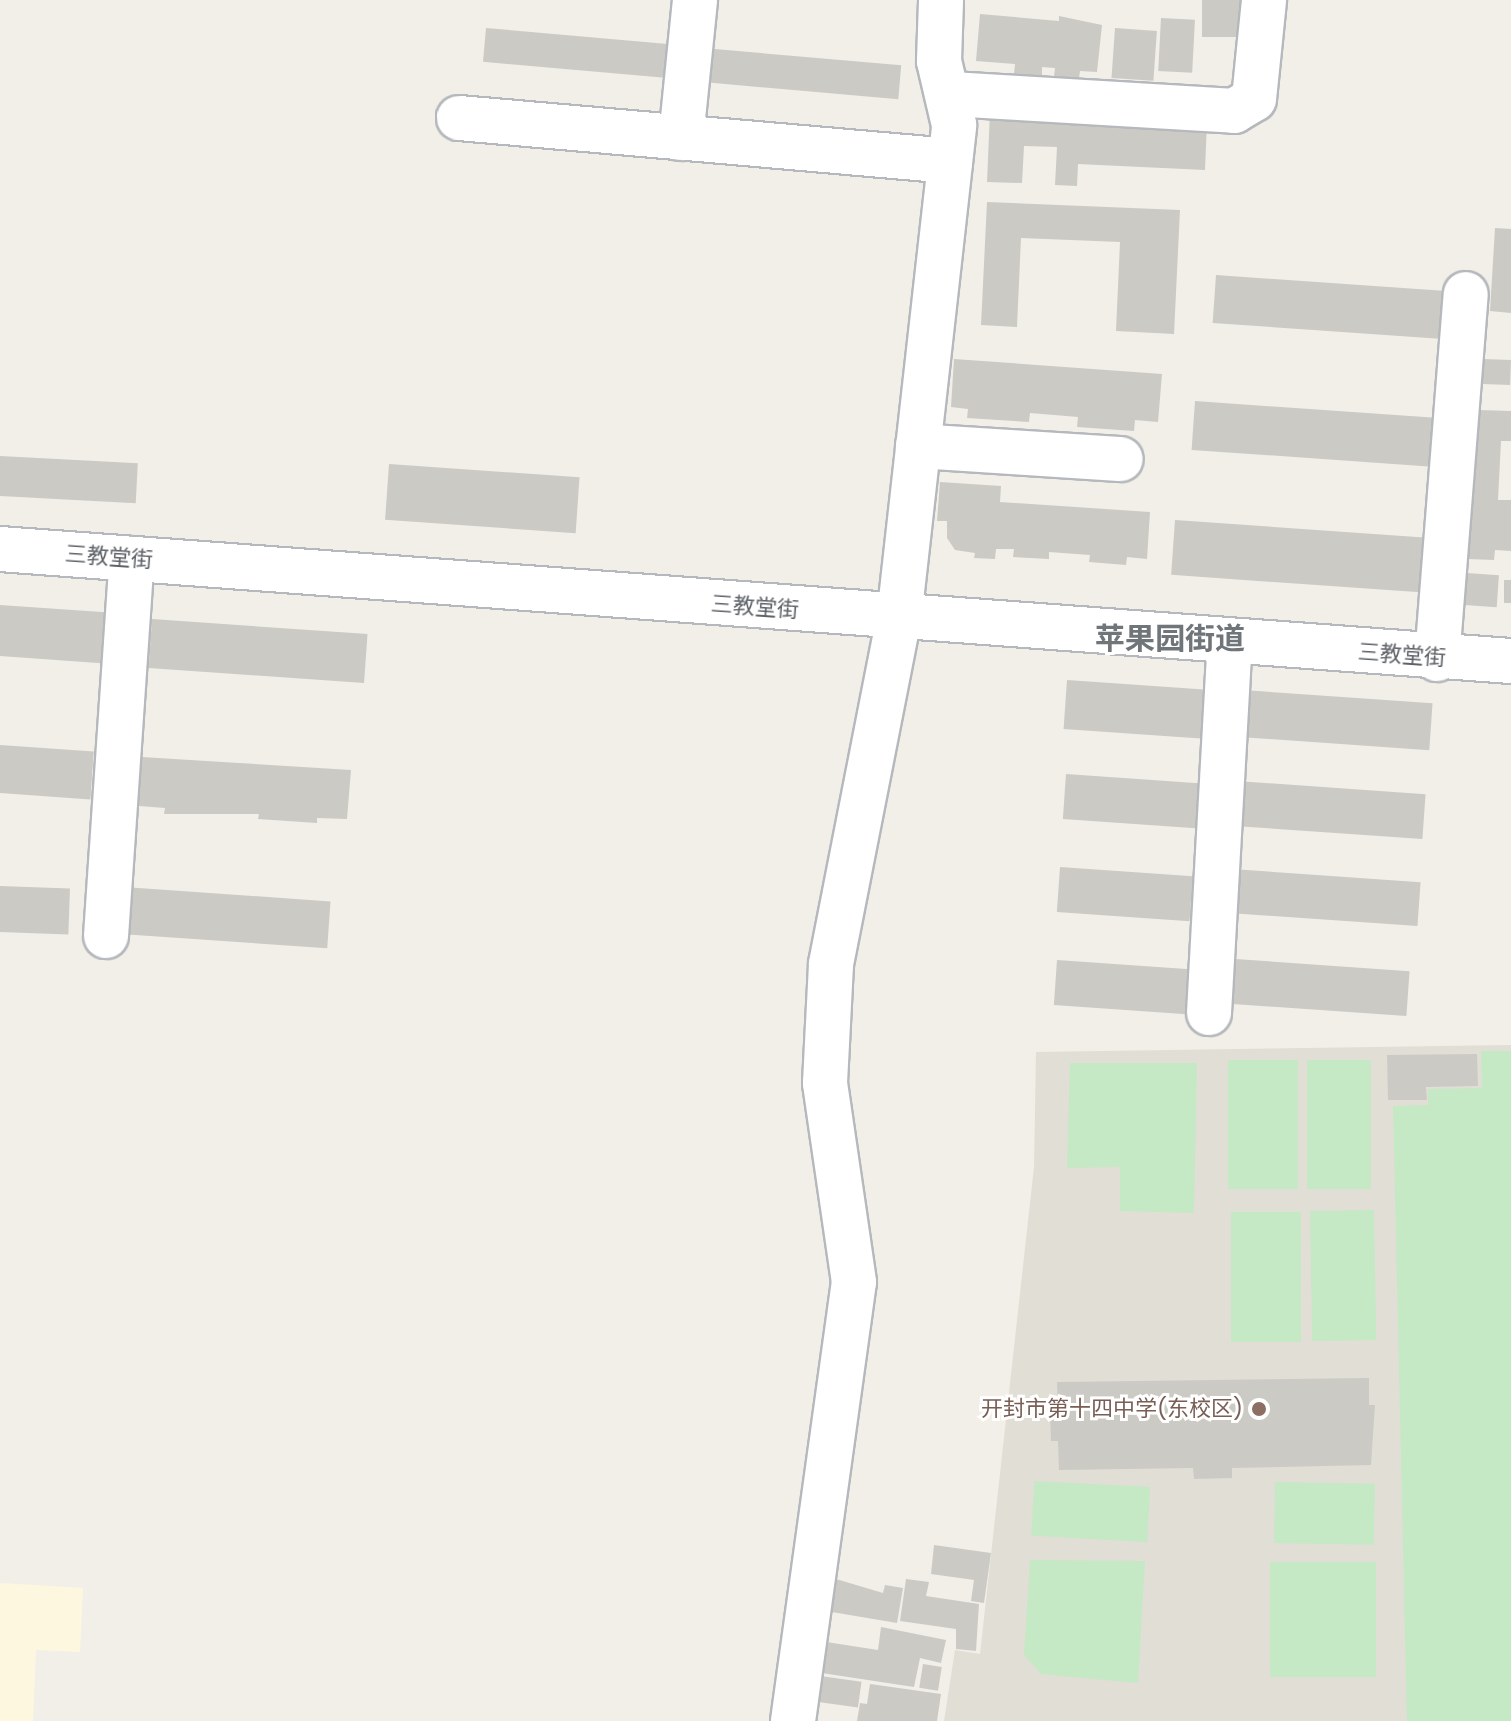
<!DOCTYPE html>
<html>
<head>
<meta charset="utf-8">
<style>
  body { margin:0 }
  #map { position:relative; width:1511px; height:1721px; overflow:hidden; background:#f1efe8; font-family:Poppins,"Noto Sans SC",sans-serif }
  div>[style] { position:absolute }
  .commercial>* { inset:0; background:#fef7e0 }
  .education>* { inset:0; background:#e1ded6 }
  .green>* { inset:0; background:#c5e8c5; transform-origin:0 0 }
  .building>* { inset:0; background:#cccac5; transform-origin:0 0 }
  .roads { filter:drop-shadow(2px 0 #b5b8bc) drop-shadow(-2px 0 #b5b8bc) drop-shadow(0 2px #b5b8bc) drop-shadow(0 -2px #b5b8bc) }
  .minor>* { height:44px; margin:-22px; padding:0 22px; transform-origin:22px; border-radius:22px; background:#fff }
  .dots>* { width:22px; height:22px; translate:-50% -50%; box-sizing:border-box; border:4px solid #fff; border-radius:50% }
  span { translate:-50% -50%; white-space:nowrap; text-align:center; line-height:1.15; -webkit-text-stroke:6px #fff; paint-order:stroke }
  .street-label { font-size:22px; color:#5f6368 }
  .education-label { font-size:22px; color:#785e54 }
  .right { translate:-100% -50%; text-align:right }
  .district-label { font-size:30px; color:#70757a; font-weight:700 }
</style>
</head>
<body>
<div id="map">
  <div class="commercial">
    <i style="clip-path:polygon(0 1583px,83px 1588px,80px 1652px,36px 1650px,33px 1721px,0 1721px)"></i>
  </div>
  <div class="education">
    <i style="clip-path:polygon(1511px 1045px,1511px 1721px,944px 1721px,955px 1650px,980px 1654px,1034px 1167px,1036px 1052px)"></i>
  </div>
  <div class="green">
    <i style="clip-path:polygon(1481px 1051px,1511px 1051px,1511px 1721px,1407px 1721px,1393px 1106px,1428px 1105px,1428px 1089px,1482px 1088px)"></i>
    <i style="left:1298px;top:1060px;width:129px;height:70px;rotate:90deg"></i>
    <i style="left:1307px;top:1060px;width:64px;height:129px"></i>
    <i style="clip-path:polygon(1070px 1063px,1197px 1063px,1194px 1213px,1120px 1211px,1120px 1167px,1067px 1168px)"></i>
    <i style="left:1374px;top:1210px;width:130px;height:64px;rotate:89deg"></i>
    <i style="left:1231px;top:1212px;width:70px;height:130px"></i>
    <i style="left:1275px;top:1482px;width:100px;height:61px;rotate:1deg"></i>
    <i style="left:1150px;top:1487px;width:55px;height:116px;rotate:93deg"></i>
    <i style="clip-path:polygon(1030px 1560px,1145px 1561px,1138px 1683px,1041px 1674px,1024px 1655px)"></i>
    <i style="left:1270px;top:1562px;width:106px;height:115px"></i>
  </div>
  <div class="building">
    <i style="left:1202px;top:0;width:48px;height:37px"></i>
    <i style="clip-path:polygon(980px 14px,1059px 21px,1059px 16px,1102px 25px,1097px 72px,1080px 71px,1079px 78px,1054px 76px,1055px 68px,1042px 67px,1042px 76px,1014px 74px,1015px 64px,976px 61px)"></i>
    <i style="left:1161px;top:18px;width:34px;height:53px;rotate:3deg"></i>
    <i style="left:486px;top:28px;width:188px;height:34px;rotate:5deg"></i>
    <i style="left:1115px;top:28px;width:42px;height:50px;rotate:4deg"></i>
    <i style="left:703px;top:48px;width:199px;height:34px;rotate:5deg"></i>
    <i style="clip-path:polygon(990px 111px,1207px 121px,1205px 170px,1078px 164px,1077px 186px,1055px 185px,1057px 147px,1024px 146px,1022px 183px,987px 182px)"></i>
    <i style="clip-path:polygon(987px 202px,1180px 210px,1174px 334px,1116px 331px,1120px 242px,1021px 238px,1017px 327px,981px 325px)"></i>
    <i style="clip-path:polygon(1495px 228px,1511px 229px,1511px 313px,1490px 311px)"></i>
    <i style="left:1216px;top:275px;width:238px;height:48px;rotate:4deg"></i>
    <i style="clip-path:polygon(954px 359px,1162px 374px,1158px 422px,1135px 420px,1134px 431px,1077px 427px,1078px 417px,1030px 413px,1029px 422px,967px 418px,968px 409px,951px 407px)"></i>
    <i style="left:1483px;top:359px;width:28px;height:25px;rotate:2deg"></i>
    <i style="left:1195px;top:401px;width:248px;height:49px;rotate:4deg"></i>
    <i style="clip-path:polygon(1478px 410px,1511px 411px,1511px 441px,1501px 441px,1498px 500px,1511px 500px,1511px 551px,1495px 550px,1494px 560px,1468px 559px)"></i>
    <i style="left:0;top:456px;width:138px;height:40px;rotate:3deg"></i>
    <i style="left:389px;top:464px;width:191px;height:56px;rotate:4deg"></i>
    <i style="clip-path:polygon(940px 482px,1001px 486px,1000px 502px,1150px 512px,1147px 559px,1127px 557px,1126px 565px,1089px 562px,1090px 555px,1049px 552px,1049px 559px,1013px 557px,1014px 549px,996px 549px,995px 559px,974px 558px,975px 553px,955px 550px,947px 538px,947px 521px,937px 521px)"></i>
    <i style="left:1175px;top:520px;width:264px;height:55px;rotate:4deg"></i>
    <i style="left:1467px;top:573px;width:32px;height:32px;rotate:4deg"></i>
    <i style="left:1504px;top:580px;width:7px;height:23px"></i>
    <i style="left:0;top:605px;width:109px;height:51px;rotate:4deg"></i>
    <i style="left:152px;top:619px;width:216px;height:49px;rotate:4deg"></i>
    <i style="left:1067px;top:680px;width:141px;height:49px;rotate:4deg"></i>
    <i style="left:1243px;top:690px;width:190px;height:47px;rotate:4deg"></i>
    <i style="left:0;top:745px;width:94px;height:48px;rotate:4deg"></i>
    <i style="clip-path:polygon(142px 757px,351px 770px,347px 819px,317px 818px,317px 823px,258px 819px,259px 814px,164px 814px,165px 808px,139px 806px)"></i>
    <i style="left:1066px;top:774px;width:133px;height:45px;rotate:4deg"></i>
    <i style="left:1237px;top:781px;width:189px;height:45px;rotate:4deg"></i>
    <i style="left:1060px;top:867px;width:133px;height:45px;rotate:4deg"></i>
    <i style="left:1232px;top:869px;width:189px;height:44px;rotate:4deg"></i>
    <i style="left:0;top:886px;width:70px;height:46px;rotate:2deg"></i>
    <i style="left:124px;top:887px;width:207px;height:47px;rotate:4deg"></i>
    <i style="left:1221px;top:958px;width:189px;height:45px;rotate:4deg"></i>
    <i style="left:1057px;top:960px;width:133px;height:45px;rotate:4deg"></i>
    <i style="clip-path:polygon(1477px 1054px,1478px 1086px,1426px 1087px,1427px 1100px,1388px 1100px,1387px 1055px)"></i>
    <i style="clip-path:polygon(1369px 1378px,1369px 1405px,1375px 1405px,1371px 1465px,1232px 1468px,1232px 1478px,1194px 1479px,1193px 1468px,1059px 1470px,1058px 1441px,1051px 1441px,1050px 1410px,1058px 1409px,1057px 1382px)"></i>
    <i style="clip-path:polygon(934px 1545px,991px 1553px,984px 1603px,971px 1601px,974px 1580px,931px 1574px)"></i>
    <i style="clip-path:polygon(826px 1576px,883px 1593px,885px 1585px,903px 1588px,897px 1623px,820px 1610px)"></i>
    <i style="clip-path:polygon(906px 1579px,929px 1582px,926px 1596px,979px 1604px,976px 1651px,956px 1649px,956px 1629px,900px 1621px)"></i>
    <i style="clip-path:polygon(881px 1627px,946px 1640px,941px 1663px,920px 1658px,914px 1687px,815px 1672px,820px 1641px,878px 1650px)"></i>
    <i style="left:923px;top:1664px;width:19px;height:24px;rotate:9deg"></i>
    <i style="left:813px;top:1675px;width:49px;height:26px;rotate:8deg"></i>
    <i style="clip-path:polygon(870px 1684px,941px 1694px,937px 1721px,857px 1721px,860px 1703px,867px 1704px)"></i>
  </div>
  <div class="roads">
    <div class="minor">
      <i style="left:951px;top:94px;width:284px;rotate:3.4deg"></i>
      <i style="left:1234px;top:111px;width:23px;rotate:-31deg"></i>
      <i style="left:1254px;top:99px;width:100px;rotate:-84.2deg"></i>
      <i style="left:459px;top:118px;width:493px;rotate:5deg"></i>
      <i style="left:681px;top:138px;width:139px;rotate:-84.2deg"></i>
      <i style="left:918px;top:446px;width:203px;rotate:3.7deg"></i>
      <i style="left:0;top:549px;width:1515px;rotate:4.24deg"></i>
      <i style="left:1437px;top:659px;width:366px;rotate:-85.5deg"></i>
      <i style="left:106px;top:936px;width:378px;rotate:-86.1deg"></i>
      <i style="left:1209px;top:1013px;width:371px;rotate:-86.8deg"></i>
      <i style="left:793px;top:1721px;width:443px;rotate:-82.1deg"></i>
      <i style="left:854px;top:1282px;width:201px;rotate:-98.3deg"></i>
      <i style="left:825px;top:1083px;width:119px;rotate:-87.1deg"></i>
      <i style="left:831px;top:964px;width:353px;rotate:-78.9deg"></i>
      <i style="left:899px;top:618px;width:496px;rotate:-83.6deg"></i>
      <i style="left:954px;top:125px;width:66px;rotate:-103.2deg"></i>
      <i style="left:939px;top:61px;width:61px;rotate:-88.1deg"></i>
    </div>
  </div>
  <div class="dots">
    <i style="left:1259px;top:1409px;background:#8d6e63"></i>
  </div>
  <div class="street-label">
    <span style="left:109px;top:557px;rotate:4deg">三教堂街</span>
    <span style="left:755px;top:607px;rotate:4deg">三教堂街</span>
    <span style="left:1402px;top:655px;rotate:4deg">三教堂街</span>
  </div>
  <div class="education-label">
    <span class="right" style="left:1243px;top:1409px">开封市第十四中学(东校区)</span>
  </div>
  <div class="district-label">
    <span style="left:1170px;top:639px">苹果园街道</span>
  </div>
</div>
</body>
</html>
